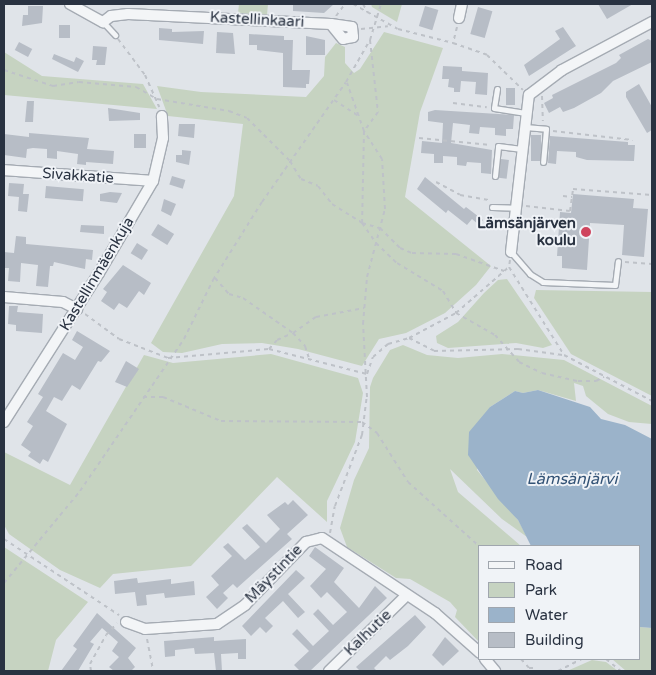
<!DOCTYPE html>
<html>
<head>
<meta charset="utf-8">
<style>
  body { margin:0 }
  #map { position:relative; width:656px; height:675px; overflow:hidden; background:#e0e4e9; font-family:"Varela Round",sans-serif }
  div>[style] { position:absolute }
  .green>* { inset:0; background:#c6d3c1 }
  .water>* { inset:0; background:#9bb3ca }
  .building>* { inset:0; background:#b7bdc6; transform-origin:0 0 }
  .path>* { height:2px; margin-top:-1px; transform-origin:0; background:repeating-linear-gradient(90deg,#bec2c8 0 4px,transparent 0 8px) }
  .roads { filter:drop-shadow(1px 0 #a5abb3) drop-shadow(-1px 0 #a5abb3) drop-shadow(0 1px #a5abb3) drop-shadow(0 -1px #a5abb3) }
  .lane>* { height:5px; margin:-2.5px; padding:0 2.5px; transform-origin:2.5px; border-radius:2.5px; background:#f3f5f7 }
  .street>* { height:10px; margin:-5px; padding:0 5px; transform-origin:5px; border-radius:5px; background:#f3f5f7 }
  .dots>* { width:14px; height:14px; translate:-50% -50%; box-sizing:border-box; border:2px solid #f0f3f7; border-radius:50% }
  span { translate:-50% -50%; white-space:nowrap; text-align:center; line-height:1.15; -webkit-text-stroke:4px #f0f3f7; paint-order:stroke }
  .street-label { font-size:15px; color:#293241 }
  .poi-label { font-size:15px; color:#293241; font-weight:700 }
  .right { translate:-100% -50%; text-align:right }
  .water-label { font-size:16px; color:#325275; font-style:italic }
  .frame { position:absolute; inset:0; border:5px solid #293241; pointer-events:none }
  .legend { position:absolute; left:478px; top:545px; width:162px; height:115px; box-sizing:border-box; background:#f0f3f7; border:1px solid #a0a6ae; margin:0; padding:6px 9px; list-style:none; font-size:15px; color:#293241 }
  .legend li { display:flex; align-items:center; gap:10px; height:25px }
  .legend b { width:25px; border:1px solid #a0a6ae }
</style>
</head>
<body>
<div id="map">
  <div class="green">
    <i style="clip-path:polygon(239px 4px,268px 4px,267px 15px,238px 13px)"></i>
    <i style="clip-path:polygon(371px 4px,402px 4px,397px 22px,372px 7px)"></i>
    <i style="clip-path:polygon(384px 32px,443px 48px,420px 112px,405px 197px,491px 266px,476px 285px,445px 313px,406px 333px,379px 339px,362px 366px,298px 349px,262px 343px,222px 344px,182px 353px,163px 352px,151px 343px,234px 196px,243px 124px,168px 116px,157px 86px,201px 92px,306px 97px,324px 76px,325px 57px,336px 43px,345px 47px,345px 63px,354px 73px,360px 69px)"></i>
    <i style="clip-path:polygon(4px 52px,42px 76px,143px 84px,157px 109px,4px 95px)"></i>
    <i style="clip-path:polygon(507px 279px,552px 345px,543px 348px,516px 343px,448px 348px,437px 343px,436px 336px,458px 322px,484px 293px,498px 280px)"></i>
    <i style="clip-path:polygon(536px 290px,652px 292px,652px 396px,571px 354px,534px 298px)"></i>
    <i style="clip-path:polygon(403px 345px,427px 355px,458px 358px,502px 354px,564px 360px,652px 406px,652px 424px,629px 422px,608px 414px,586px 396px,583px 386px,574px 383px,576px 401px,538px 390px,523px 393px,515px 391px,490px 407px,477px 470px,518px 520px,527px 537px,502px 519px,450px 469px,458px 492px,521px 546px,480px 546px,480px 643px,455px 617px,457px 610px,450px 602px,410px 579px,396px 578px,347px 547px,340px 528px,354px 480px,369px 448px,370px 387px,373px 378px,390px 350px)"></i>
    <i style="clip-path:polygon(271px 354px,358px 378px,363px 393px,355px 442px,327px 501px,327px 522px,277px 477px,191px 566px,113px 574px,100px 588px,60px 570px,9px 534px,4px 525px,4px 452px,70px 485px,144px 355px,173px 363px)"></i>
    <i style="clip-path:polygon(4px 547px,88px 602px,56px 640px,48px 671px,4px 671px)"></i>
    <i style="clip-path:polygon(640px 627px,652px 628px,652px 671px,626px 671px,612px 659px,640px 659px)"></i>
    <i style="clip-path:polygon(592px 660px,606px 662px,618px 671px,567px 671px)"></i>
  </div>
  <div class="water">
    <i style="clip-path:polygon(538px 390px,590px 407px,601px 419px,625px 425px,652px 439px,652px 628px,640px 627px,640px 546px,531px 546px,518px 520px,498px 499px,468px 455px,469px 432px,490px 407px,515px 391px,523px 393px)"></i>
  </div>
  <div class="building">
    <i style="clip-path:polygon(293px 4px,334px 4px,324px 13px,293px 11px)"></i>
    <i style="clip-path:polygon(598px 4px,633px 4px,607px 19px)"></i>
    <i style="clip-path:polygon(28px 6px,43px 6px,42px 23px,22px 26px,23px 15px,28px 15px)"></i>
    <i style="left:425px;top:6px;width:14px;height:21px;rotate:17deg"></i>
    <i style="left:478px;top:7px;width:15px;height:28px;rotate:16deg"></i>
    <i style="left:59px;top:25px;width:11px;height:13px"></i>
    <i style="clip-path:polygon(563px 27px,576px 46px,529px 76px,524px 65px,560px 39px,555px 31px)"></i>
    <i style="clip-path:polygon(159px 28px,172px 29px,172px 32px,204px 31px,203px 44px,159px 40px)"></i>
    <i style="clip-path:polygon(217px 32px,233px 33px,235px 54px,216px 53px)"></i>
    <i style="clip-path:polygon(249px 34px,284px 36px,284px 40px,293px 40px,292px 70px,310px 70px,309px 84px,306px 84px,306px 88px,283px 87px,283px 53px,257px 50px,257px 45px,249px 45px)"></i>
    <i style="clip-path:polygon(306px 36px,325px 40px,325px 55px,306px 55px)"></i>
    <i style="clip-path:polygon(648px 39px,652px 41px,652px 62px,613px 81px,601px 93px,574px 108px,563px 112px,560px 107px,549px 113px,544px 103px,553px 98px,552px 95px,616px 63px,621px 58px,619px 55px)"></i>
    <i style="left:19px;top:42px;width:15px;height:9px;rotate:28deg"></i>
    <i style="clip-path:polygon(93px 46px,107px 47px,105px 65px,96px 65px,97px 60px,92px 60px)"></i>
    <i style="clip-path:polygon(54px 54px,74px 62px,76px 57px,84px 61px,78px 72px,52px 59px)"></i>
    <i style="clip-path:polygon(443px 66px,462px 67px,462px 71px,488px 73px,487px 95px,475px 94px,476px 82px,461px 81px,460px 92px,454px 92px,454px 88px,448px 87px,449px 79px,442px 79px)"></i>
    <i style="clip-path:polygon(639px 84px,652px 107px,652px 130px,647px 133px,626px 97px,626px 92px)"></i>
    <i style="left:506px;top:88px;width:9px;height:17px"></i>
    <i style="clip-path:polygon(27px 101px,34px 101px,33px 122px,25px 122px)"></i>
    <i style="clip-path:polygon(108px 108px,140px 113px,140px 120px,109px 121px)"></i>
    <i style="clip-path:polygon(435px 110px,514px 115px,513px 129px,506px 129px,506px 136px,495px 135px,495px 128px,480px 127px,479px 134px,469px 133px,470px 125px,453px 123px,451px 143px,492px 150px,491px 174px,481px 173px,481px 163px,467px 162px,466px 166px,457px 165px,457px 157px,443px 156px,443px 163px,434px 163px,434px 154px,421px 153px,422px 141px,442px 143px,443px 123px,428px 121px,428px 112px)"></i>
    <i style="clip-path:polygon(179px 124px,195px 124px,194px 138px,178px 136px)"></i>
    <i style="clip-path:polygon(29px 133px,89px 138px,87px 149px,114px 151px,113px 164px,86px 162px,86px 165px,77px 164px,78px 154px,57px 151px,57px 159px,47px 158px,47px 149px,33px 148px,27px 149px,26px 158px,4px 155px,4px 134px,29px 137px)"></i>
    <i style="left:134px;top:134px;width:12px;height:14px"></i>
    <i style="left:531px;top:135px;width:10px;height:26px"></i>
    <i style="clip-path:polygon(550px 136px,628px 142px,628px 145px,635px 145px,634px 161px,587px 160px,576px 157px,576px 152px,557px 151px,556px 164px,548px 163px)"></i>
    <i style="clip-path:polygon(182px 150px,191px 151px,189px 165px,176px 162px,176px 155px,182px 155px)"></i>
    <i style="left:501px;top:159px;width:8px;height:19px;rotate:7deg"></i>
    <i style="left:172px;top:176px;width:14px;height:9px;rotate:17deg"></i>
    <i style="clip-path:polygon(425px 177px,464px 209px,466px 207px,483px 220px,479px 225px,472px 219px,467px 225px,448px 210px,446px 213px,417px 189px)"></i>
    <i style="clip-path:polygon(9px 183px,24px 184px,23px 194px,29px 194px,27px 212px,18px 211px,19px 197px,8px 196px)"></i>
    <i style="left:46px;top:186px;width:38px;height:12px;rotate:5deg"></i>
    <i style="clip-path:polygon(110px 192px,122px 193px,117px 203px,100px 201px,100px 194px)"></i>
    <i style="clip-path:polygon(573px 194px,634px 199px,633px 208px,648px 209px,644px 257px,622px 255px,624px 225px,590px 223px,587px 270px,562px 268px,562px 256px,557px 256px,560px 212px,571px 213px)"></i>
    <i style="clip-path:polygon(164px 199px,176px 204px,171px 216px,161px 211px)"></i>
    <i style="left:158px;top:224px;width:19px;height:13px;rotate:32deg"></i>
    <i style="clip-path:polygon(81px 225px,104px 226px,104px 234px,80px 232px)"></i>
    <i style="clip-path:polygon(16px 236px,26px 237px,26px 244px,93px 250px,92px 260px,86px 259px,85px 269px,54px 262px,53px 266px,50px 266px,48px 287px,36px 286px,38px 265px,21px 263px,20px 282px,8px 281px,9px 268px,4px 268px,4px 252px,14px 253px)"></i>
    <i style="left:137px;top:243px;width:13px;height:12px;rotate:32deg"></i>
    <i style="clip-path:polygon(123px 265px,151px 283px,144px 295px,139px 291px,127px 308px,119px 303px,114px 310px,101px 301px,107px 292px,103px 289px)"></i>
    <i style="clip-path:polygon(9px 306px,18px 306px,17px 312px,43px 314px,42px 333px,16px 331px,16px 325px,8px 324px)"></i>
    <i style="clip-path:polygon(77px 331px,110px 351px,101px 362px,98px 361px,80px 390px,72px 385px,62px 401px,54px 397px,46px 411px,67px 424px,48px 462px,43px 459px,40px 464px,28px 456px,31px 452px,21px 445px,33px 426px,27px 422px,43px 397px,38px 394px,63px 353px,75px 360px,83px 347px,72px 340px)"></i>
    <i style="clip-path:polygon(126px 361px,139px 369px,127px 387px,115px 382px)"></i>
    <i style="clip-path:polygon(293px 500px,308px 515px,287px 534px,292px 539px,237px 588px,233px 584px,223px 593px,228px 598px,217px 609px,206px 597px,219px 585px,211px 576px,232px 556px,223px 547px,228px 543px,245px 560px,260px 547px,242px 528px,247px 524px,266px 543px,280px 529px,267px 515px,285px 502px,288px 505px)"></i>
    <i style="clip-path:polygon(315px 547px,344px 568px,334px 582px,359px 608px,375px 586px,387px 598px,310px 671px,300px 671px,294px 665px,309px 651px,292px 634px,297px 629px,313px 646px,329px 631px,313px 614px,318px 609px,333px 625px,347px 612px,327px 592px,321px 598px,310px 586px,326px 569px,309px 556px)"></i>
    <i style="clip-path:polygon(296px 570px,305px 578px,288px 594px,305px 612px,298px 618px,283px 601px,265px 618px,273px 626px,266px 633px,260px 627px,251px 636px,242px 626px)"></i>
    <i style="clip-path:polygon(137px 578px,138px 583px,171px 579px,171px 584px,194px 581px,195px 595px,165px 598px,164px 593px,146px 595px,147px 605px,137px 606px,135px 592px,115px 594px,114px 581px)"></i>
    <i style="clip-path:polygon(97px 613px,136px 648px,128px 658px,135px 667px,131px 671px,114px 671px,109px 667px,119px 657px,112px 651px,118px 642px,102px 628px,90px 642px,94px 644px,78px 671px,61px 671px,77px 649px,73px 646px)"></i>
    <i style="clip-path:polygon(415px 615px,426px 627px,408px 646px,390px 660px,386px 656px,374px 668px,377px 671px,360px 671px,356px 667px)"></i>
    <i style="clip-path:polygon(214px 637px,214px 641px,246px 639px,246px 659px,238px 659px,238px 653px,221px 654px,222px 671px,216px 671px,214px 653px,195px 654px,194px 648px,175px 650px,175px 656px,165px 657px,164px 641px)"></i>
    <i style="clip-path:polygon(445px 637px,459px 651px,443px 666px,432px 655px)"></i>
  </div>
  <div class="path">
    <i style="left:353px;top:4px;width:51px;rotate:29.1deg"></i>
    <i style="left:398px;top:29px;width:57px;rotate:14.3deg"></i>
    <i style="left:363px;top:4px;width:10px;rotate:61deg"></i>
    <i style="left:336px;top:16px;width:15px;rotate:-53deg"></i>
    <i style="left:457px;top:27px;width:16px;rotate:104deg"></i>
    <i style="left:453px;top:43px;width:36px;rotate:19deg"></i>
    <i style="left:487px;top:55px;width:50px;rotate:44.2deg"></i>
    <i style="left:361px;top:29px;width:27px;rotate:-6deg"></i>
    <i style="left:118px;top:39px;width:45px;rotate:53.1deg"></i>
    <i style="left:145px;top:75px;width:35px;rotate:66deg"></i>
    <i style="left:370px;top:40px;width:72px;rotate:83.7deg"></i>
    <i style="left:378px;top:112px;width:24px;rotate:126deg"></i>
    <i style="left:364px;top:131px;width:92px;rotate:91.2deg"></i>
    <i style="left:362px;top:223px;width:19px;rotate:16deg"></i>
    <i style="left:380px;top:228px;width:28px;rotate:45deg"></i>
    <i style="left:400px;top:248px;width:13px;rotate:23deg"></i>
    <i style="left:412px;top:253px;width:44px;rotate:1.3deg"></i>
    <i style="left:456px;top:254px;width:51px;rotate:19.5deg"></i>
    <i style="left:4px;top:70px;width:52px;rotate:18.1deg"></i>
    <i style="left:53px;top:86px;width:26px;rotate:-9deg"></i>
    <i style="left:79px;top:82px;width:57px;rotate:5deg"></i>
    <i style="left:136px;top:87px;width:24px;rotate:30deg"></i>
    <i style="left:157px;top:99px;width:73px;rotate:9.5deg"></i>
    <i style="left:229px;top:111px;width:19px;rotate:21deg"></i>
    <i style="left:247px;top:118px;width:61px;rotate:45deg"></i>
    <i style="left:290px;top:161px;width:21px;rotate:59deg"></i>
    <i style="left:301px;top:179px;width:18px;rotate:22deg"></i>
    <i style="left:318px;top:186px;width:23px;rotate:52deg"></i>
    <i style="left:332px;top:204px;width:36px;rotate:32deg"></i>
    <i style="left:362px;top:223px;width:24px;rotate:55deg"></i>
    <i style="left:376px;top:243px;width:29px;rotate:44deg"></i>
    <i style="left:397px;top:263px;width:54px;rotate:31.3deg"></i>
    <i style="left:443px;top:291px;width:26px;rotate:59deg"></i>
    <i style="left:456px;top:313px;width:45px;rotate:29.4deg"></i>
    <i style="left:495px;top:335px;width:36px;rotate:48deg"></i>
    <i style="left:519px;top:362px;width:25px;rotate:26deg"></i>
    <i style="left:542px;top:373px;width:37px;rotate:13deg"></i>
    <i style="left:578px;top:381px;width:18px"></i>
    <i style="left:596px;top:381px;width:9px;rotate:-27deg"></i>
    <i style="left:542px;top:96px;width:25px;rotate:88deg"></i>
    <i style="left:334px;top:100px;width:30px;rotate:33deg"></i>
    <i style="left:453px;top:103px;width:34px;rotate:7deg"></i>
    <i style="left:553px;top:131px;width:80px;rotate:6.5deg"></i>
    <i style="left:419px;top:138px;width:72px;rotate:5.6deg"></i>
    <i style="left:436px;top:182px;width:27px;rotate:28deg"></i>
    <i style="left:460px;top:195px;width:29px;rotate:10deg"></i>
    <i style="left:563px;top:196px;width:9px;rotate:6deg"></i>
    <i style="left:526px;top:206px;width:44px;rotate:6.5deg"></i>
    <i style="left:570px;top:211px;width:22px;rotate:-82deg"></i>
    <i style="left:573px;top:189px;width:79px;rotate:4.3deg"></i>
    <i style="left:510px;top:260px;width:7px;rotate:98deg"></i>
    <i style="left:509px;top:267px;width:104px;rotate:58deg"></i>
    <i style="left:564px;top:355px;width:99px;rotate:27.6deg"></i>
    <i style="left:625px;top:262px;width:27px;rotate:4deg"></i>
    <i style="left:215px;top:278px;width:21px;rotate:49deg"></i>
    <i style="left:229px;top:294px;width:15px;rotate:16deg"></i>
    <i style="left:243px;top:298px;width:61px;rotate:35deg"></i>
    <i style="left:293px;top:333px;width:18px;rotate:47deg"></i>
    <i style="left:305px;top:346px;width:13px;rotate:72deg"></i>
    <i style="left:85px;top:314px;width:42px;rotate:36.3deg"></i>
    <i style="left:119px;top:339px;width:53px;rotate:21.2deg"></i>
    <i style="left:168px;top:358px;width:101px;rotate:-5.1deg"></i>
    <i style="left:269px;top:349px;width:101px;rotate:14.3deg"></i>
    <i style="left:367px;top:374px;width:18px;rotate:-71deg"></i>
    <i style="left:373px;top:357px;width:20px;rotate:-41deg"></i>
    <i style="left:388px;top:344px;width:22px;rotate:-16deg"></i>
    <i style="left:409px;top:338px;width:53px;rotate:-28deg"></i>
    <i style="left:456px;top:313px;width:70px;rotate:-41deg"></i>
    <i style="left:409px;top:338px;width:28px;rotate:27deg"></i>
    <i style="left:434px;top:351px;width:84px;rotate:-1.4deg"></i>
    <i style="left:518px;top:349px;width:45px;rotate:7.6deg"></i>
    <i style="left:269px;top:349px;width:12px;rotate:-48deg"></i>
    <i style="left:277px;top:340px;width:17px;rotate:-24deg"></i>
    <i style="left:293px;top:333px;width:28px;rotate:-35deg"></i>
    <i style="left:316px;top:317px;width:49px;rotate:-10.6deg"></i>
    <i style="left:143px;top:397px;width:20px"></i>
    <i style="left:163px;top:397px;width:63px;rotate:22.5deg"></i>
    <i style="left:221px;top:421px;width:141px;rotate:0.4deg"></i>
    <i style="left:362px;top:422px;width:19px;rotate:36deg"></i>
    <i style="left:377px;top:433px;width:58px;rotate:57.7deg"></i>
    <i style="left:408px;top:482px;width:97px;rotate:42.1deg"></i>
    <i style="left:330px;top:533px;width:27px;rotate:-80deg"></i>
    <i style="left:335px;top:506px;width:76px;rotate:-69.2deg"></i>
    <i style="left:362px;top:435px;width:38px;rotate:-83deg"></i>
    <i style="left:367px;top:397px;width:73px;rotate:-93.1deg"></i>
    <i style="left:363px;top:324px;width:47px;rotate:-85.1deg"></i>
    <i style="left:367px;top:277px;width:70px;rotate:-75.2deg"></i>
    <i style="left:385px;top:209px;width:50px;rotate:-93.4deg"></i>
    <i style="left:382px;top:159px;width:33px;rotate:-123deg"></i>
    <i style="left:364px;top:131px;width:51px;rotate:-109.5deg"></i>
    <i style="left:4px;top:539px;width:138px;rotate:33.5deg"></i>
    <i style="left:4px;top:583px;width:119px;rotate:-50.4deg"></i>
    <i style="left:80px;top:491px;width:184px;rotate:-55.6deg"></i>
    <i style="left:184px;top:339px;width:66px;rotate:-63.8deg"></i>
    <i style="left:213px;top:280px;width:92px;rotate:-57.9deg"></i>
    <i style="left:262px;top:202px;width:146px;rotate:-55deg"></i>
    <i style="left:346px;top:82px;width:48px;rotate:-60.3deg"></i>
    <i style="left:370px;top:40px;width:38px;rotate:-73deg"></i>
    <i style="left:147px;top:639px;width:33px;rotate:79deg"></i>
    <i style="left:521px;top:659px;width:12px;rotate:48deg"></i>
    <i style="left:529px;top:668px;width:6px"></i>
    <i style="left:606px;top:659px;width:19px;rotate:39deg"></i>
    <i style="left:91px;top:671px;width:7px;rotate:-98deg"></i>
    <i style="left:90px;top:664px;width:33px;rotate:-61deg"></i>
    <i style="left:106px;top:635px;width:16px;rotate:-47deg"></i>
    <i style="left:558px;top:671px;width:27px;rotate:-27deg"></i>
  </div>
  <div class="roads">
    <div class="lane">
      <i style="left:103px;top:22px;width:18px;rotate:47deg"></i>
      <i style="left:497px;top:89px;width:19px;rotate:99deg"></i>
      <i style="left:494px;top:108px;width:32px;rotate:9deg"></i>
      <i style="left:525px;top:127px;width:21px;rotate:5deg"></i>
      <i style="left:546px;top:129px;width:33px;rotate:95deg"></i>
      <i style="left:495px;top:176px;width:30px;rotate:-84deg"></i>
      <i style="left:498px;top:146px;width:24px;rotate:7deg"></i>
      <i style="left:492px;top:207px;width:24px;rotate:2deg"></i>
      <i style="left:511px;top:252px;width:29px;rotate:49deg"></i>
      <i style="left:530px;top:274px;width:15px;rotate:32deg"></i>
      <i style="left:543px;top:282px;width:72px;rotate:2.4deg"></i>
      <i style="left:615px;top:285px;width:24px;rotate:-83deg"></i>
    </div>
    <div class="street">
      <i style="left:70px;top:4px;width:38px;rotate:29deg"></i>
      <i style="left:103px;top:22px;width:10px;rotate:-37deg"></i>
      <i style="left:111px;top:16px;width:17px;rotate:-7deg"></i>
      <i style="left:128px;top:14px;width:203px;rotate:2.8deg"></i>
      <i style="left:331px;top:24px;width:21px;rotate:8deg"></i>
      <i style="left:352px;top:27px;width:10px;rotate:84deg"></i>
      <i style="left:353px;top:37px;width:10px;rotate:169deg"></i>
      <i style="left:343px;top:39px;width:19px;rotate:-129deg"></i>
      <i style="left:459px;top:18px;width:14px;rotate:-78deg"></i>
      <i style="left:4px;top:170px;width:149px;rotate:4.2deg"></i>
      <i style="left:511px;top:252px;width:158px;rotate:-83.5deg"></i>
      <i style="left:529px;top:95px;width:41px;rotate:-37.1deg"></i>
      <i style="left:562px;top:70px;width:102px;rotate:-28.1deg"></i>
      <i style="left:4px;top:297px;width:59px;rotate:4.8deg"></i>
      <i style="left:63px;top:302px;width:16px;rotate:27deg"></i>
      <i style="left:4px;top:422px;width:177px;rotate:-57.5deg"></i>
      <i style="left:99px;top:273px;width:107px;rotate:-59.6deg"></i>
      <i style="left:153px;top:181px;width:44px;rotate:-76.9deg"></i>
      <i style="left:163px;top:138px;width:22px;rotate:-93deg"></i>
      <i style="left:126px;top:622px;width:20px;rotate:20deg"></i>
      <i style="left:145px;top:629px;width:72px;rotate:-4deg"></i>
      <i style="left:217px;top:624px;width:34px;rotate:-34deg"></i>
      <i style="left:245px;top:605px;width:88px;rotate:-45.9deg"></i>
      <i style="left:306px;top:542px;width:16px;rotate:-14deg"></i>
      <i style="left:322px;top:538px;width:136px;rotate:33.6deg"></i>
      <i style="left:435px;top:613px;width:60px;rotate:41.6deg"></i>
      <i style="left:485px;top:659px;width:16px;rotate:50deg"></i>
      <i style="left:329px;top:671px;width:109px;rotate:-44.3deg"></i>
    </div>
  </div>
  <div class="dots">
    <i style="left:586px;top:232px;background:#cf445d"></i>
  </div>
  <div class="street-label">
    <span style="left:257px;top:20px;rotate:3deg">Kastellinkaari</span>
    <span style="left:78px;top:176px;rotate:4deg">Sivakkatie</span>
    <span style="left:97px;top:274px;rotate:-59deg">Kastellinmäenkuja</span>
    <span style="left:274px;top:574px;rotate:-46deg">Mäystintie</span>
    <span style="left:368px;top:633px;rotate:-44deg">Kalhutie</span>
  </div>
  <div class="poi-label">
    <span class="right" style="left:576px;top:232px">Lämsänjärven<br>koulu</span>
  </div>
  <div class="water-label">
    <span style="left:572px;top:479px">Lämsänjärvi</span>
  </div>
  <div class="frame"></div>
  <ul class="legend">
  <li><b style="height:6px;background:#f3f5f7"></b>Road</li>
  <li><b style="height:14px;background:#c6d3c1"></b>Park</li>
  <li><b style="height:14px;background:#9bb3ca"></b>Water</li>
  <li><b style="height:14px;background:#b7bdc6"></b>Building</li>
  </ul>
</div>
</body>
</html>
